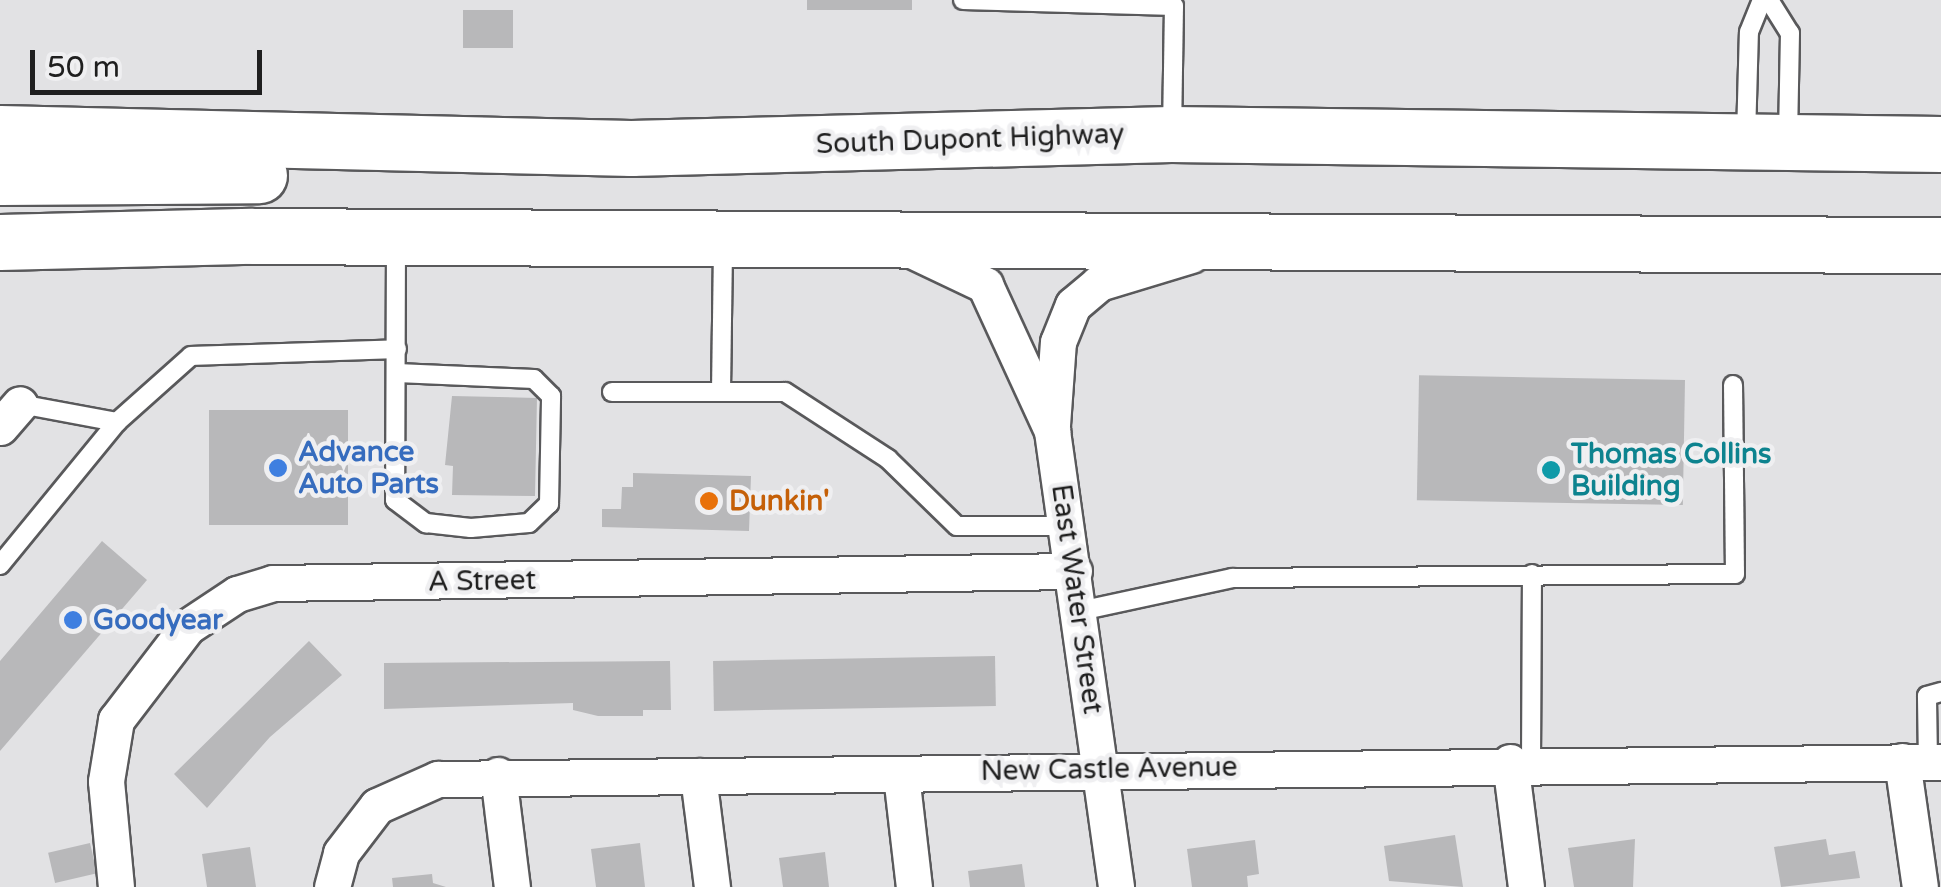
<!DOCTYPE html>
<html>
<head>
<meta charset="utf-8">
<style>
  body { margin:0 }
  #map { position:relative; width:1941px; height:887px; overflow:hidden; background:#e2e2e4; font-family:"Varela Round",sans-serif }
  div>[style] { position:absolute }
  .building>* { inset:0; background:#b8b8ba; transform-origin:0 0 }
  .roads { filter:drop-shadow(2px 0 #59595b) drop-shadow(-2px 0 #59595b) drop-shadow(0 2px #59595b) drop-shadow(0 -2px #59595b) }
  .lane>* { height:18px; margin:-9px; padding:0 9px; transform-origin:9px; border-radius:9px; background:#fff }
  .street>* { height:35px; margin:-17.5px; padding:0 17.5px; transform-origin:17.5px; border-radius:17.5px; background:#fff }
  .highway>* { height:55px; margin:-27.5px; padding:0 27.5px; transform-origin:27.5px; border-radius:27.5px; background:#fff }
  .dots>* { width:28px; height:28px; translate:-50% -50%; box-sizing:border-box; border:5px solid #efeff1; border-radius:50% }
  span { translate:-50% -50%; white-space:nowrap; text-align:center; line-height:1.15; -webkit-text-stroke:9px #efeff1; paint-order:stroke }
  .street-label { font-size:28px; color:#1f1f1f }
  .shop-label { font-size:28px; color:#366cbe; font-weight:700 }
  .left { translate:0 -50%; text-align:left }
  .culture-label { font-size:28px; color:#0d838f; font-weight:700 }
  .food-label { font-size:28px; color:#c56008; font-weight:700 }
  .scale { position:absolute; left:30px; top:50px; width:232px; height:45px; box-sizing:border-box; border:5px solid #1f1f1f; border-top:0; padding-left:12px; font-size:30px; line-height:35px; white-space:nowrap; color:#1f1f1f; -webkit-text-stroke:8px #efeff1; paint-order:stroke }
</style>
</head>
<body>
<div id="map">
  <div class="building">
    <i style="left:807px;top:0;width:105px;height:10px"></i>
    <i style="left:513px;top:10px;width:38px;height:50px;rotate:90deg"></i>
    <i style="left:1685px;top:380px;width:125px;height:266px;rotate:91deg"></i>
    <i style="clip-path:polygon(452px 396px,537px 398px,535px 496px,452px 495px,453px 466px,445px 465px)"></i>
    <i style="left:209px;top:410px;width:139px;height:115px"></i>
    <i style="clip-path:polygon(633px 473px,751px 476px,749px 531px,602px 527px,602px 509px,621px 509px,622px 487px,633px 487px)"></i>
    <i style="clip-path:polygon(102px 541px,147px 580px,0 751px,0 661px)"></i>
    <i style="clip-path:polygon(309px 641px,342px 675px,270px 737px,207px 808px,174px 774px)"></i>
    <i style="left:995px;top:656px;width:50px;height:282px;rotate:89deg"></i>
    <i style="clip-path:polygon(670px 661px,671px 710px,643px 710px,643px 716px,598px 716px,573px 710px,573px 703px,384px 709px,384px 663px)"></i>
    <i style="clip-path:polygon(1455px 835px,1463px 887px,1389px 881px,1384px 846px)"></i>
    <i style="clip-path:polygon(1635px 839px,1633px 887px,1574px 887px,1568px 848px)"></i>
    <i style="clip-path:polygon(1826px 839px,1829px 855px,1855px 851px,1860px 878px,1781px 887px,1774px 847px)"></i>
    <i style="clip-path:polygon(1255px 840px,1259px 874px,1247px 876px,1248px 887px,1192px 887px,1187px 849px)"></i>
    <i style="left:90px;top:843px;width:31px;height:43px;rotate:77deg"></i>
    <i style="clip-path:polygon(640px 843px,645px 887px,596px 887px,591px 849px)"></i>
    <i style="clip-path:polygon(250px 847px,256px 887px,207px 887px,202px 854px)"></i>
    <i style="clip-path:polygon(825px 852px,829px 887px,783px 887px,779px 858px)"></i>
    <i style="clip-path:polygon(1022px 864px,1025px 887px,970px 887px,968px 871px)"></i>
    <i style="clip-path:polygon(432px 874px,433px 883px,446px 887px,393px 887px,392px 878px)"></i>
  </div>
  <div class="roads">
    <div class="lane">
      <i style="left:963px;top:0;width:211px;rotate:1.6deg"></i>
      <i style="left:1174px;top:6px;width:123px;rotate:90.9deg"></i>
      <i style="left:1769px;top:0;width:39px;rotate:58deg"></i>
      <i style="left:1790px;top:33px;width:103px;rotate:91.1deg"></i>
      <i style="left:1746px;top:137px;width:105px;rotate:-88.4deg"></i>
      <i style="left:1749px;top:32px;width:35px;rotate:-68deg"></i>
      <i style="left:396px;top:242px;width:258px;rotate:90.2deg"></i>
      <i style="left:395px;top:500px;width:39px;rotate:37deg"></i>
      <i style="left:426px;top:523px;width:45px;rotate:6.3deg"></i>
      <i style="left:471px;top:528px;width:58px;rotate:-4.9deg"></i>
      <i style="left:529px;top:523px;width:28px;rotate:-44deg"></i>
      <i style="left:549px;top:504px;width:108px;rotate:-88.9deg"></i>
      <i style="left:551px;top:396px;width:24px;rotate:-135deg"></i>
      <i style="left:534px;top:379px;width:137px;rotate:-177.5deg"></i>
      <i style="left:612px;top:392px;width:173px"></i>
      <i style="left:785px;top:392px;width:123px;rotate:33deg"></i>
      <i style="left:888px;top:459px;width:96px;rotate:44.2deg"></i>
      <i style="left:957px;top:526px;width:110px"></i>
      <i style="left:721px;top:392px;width:149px;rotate:-89.2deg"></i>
      <i style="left:20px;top:404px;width:99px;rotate:10.5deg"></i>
      <i style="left:117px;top:422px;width:99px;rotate:-41.7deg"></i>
      <i style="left:191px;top:356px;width:206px;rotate:-1.9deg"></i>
      <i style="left:0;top:565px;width:185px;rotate:-50.7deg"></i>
      <i style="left:1080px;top:611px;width:156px;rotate:-12.2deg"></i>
      <i style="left:1232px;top:578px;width:503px;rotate:-0.46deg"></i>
      <i style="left:1735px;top:574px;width:189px;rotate:-90.6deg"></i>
      <i style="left:1531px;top:762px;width:188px;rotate:-89.7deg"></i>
      <i style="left:1928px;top:762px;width:66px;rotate:-90.9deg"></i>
      <i style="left:1927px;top:696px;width:15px;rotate:-16deg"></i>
    </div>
    <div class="street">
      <i style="left:905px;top:247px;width:89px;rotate:25.4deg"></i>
      <i style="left:985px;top:285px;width:161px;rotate:65.3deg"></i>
      <i style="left:1052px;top:431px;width:460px;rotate:82deg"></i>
      <i style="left:1052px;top:425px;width:83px;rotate:-85.9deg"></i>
      <i style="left:1058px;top:342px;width:40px;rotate:-68deg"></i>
      <i style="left:1073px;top:305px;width:34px;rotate:-40deg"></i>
      <i style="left:1099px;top:283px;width:96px;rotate:-16.9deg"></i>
      <i style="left:0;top:427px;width:30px;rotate:-49deg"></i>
      <i style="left:1902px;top:761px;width:127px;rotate:81.9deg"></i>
      <i style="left:1510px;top:762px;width:126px;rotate:82.7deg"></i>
      <i style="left:498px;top:775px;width:113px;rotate:82.9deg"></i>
      <i style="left:901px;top:775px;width:113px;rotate:83.4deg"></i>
      <i style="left:698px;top:776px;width:112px;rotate:82.8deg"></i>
      <i style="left:116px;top:887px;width:106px;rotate:-95.4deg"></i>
      <i style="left:106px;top:781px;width:62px;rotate:-80.7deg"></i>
      <i style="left:116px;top:720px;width:117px;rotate:-52.6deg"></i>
      <i style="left:187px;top:627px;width:60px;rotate:-33.4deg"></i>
      <i style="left:237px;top:594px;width:38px;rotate:-17deg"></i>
      <i style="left:273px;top:583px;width:801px;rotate:-0.86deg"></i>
      <i style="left:332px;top:887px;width:35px;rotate:-75deg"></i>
      <i style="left:341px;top:853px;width:59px;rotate:-52.5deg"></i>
      <i style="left:377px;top:806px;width:67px;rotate:-23.9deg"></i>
      <i style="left:438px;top:779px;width:1503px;rotate:-0.65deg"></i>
    </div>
    <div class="highway">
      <i style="left:0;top:133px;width:631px;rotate:1.36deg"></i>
      <i style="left:631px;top:148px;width:540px;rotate:-1.49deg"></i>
      <i style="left:1171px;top:134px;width:770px;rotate:0.74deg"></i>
      <i style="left:0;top:177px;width:259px;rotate:-0.4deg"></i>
      <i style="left:0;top:242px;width:252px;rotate:-1.4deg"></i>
      <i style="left:252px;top:236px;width:1689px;rotate:0.31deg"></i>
    </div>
  </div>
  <div class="dots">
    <i style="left:278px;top:468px;background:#3f7fe0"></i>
    <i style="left:1551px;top:470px;background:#0f9aa8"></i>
    <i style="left:709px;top:501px;background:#e8710a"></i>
    <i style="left:73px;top:620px;background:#3f7fe0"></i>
  </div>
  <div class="street-label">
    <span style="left:970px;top:139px;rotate:-2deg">South Dupont Highway</span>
    <span style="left:482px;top:581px;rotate:-1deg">A Street</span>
    <span style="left:1077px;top:599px;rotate:82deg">East Water Street</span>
    <span style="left:1109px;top:769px;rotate:-1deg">New Castle Avenue</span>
  </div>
  <div class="shop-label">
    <span class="left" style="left:298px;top:468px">Advance<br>Auto Parts</span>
    <span class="left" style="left:93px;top:620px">Goodyear</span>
  </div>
  <div class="culture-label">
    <span class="left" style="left:1571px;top:470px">Thomas Collins<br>Building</span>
  </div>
  <div class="food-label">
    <span class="left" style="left:729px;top:501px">Dunkin'</span>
  </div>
  <div class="scale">50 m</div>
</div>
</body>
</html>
